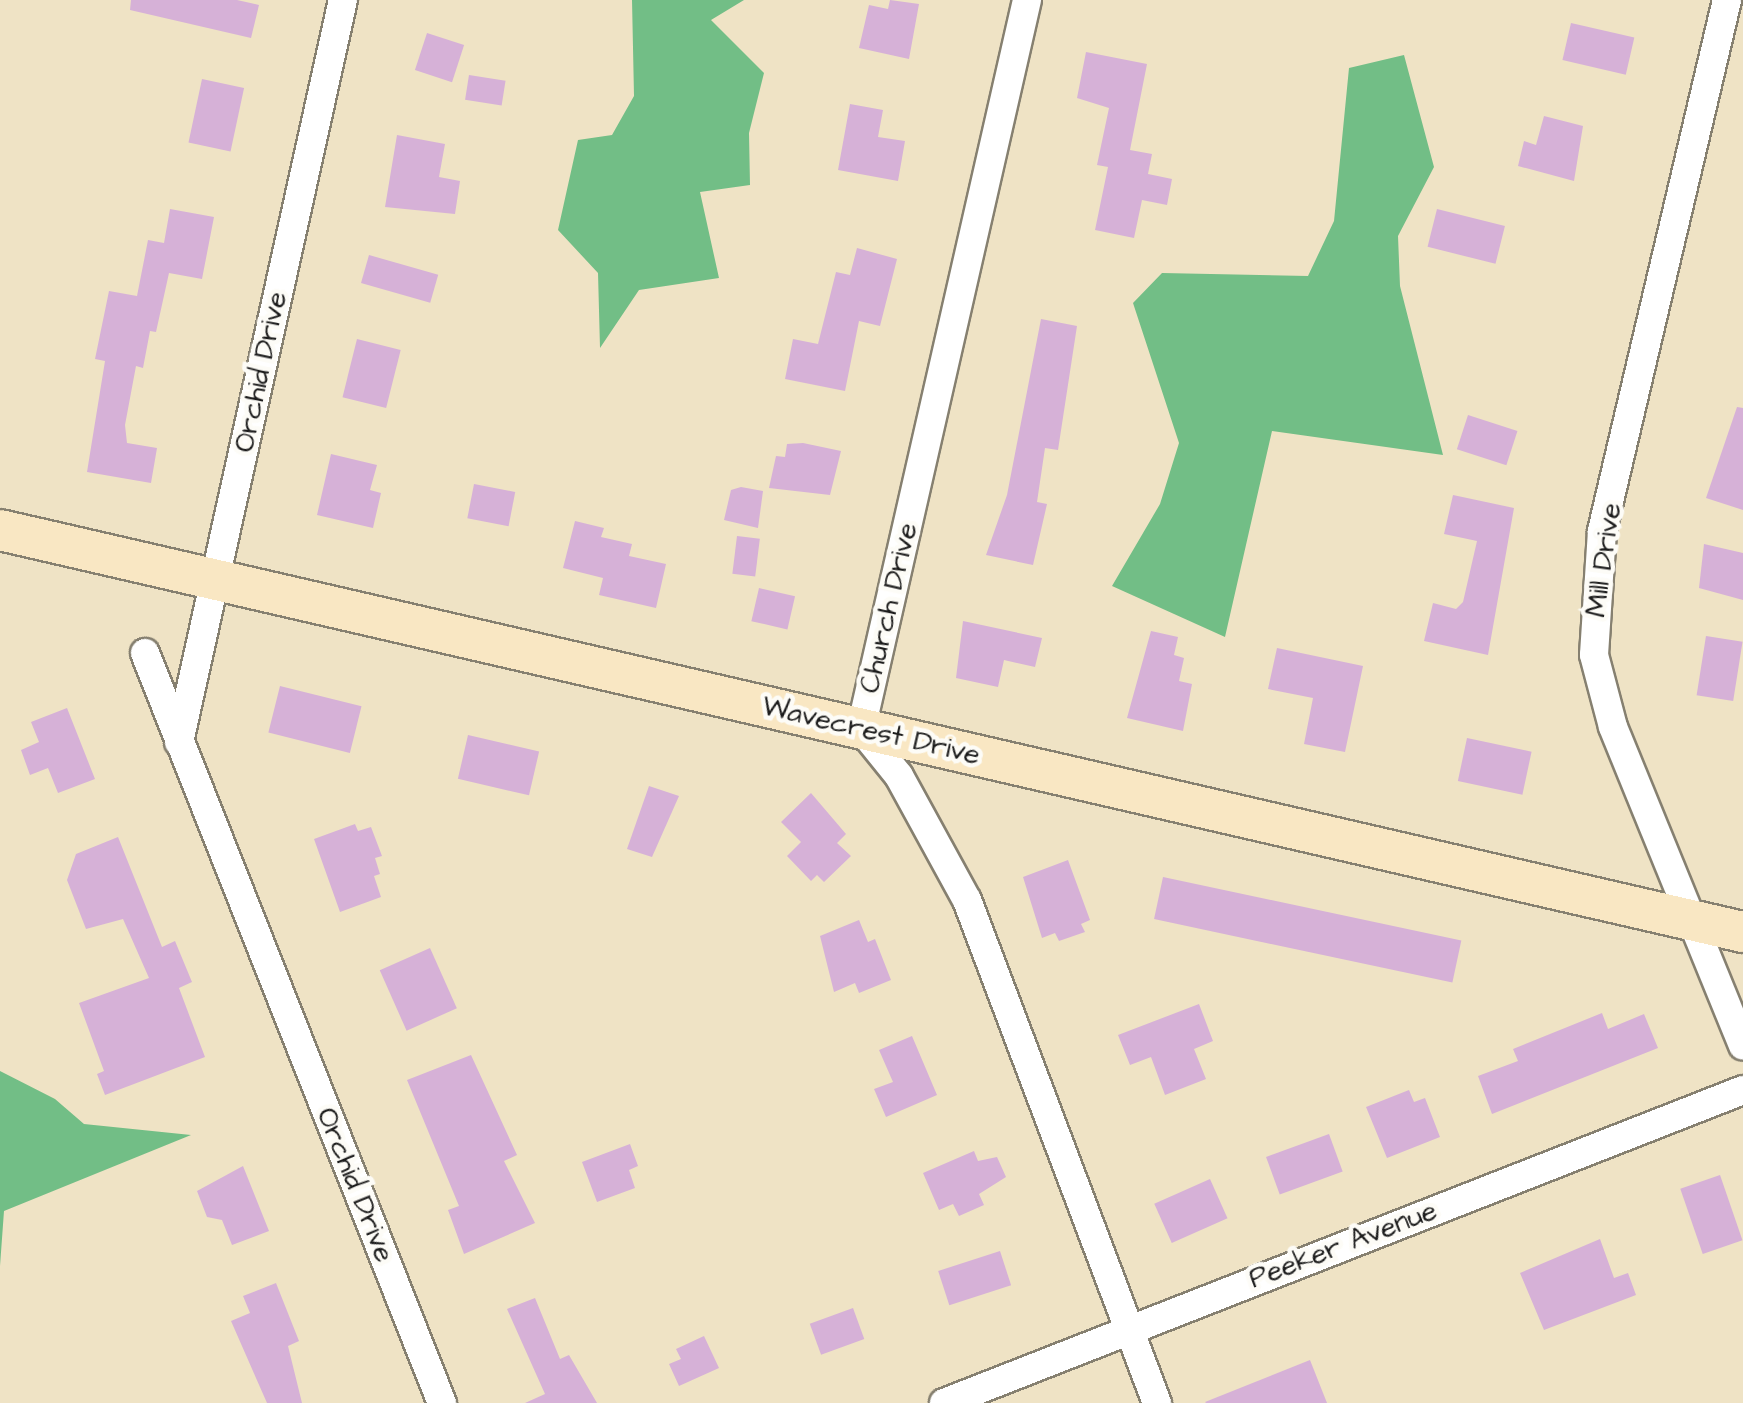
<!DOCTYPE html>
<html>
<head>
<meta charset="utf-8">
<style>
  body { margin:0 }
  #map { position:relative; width:1743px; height:1403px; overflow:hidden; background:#efe3c5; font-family:"Architects Daughter",sans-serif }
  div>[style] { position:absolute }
  .forest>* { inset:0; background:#72be86 }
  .building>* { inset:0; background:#d6b1d7; transform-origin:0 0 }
  .roads { filter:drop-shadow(2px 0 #868070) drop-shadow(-2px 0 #868070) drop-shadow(0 2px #868070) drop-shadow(0 -2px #868070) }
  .street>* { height:28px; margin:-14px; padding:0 14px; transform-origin:14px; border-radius:14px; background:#fff }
  .secondary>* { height:40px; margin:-20px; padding:0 20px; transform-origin:20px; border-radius:20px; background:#f9e7c3 }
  span { translate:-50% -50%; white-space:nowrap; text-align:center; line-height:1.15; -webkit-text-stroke:9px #fdfcf7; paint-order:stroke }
  .street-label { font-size:28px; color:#1c1c1c }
</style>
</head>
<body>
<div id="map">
  <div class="forest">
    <i style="clip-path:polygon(632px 0,744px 0,711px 20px,764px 73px,749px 133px,750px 185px,700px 192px,719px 278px,639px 290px,600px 348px,598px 273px,558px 230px,578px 140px,612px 135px,634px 96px)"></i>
    <i style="clip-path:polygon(1404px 55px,1434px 167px,1398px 236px,1400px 286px,1443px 455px,1272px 431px,1225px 637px,1112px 586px,1160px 504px,1179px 443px,1133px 303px,1162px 273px,1308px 276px,1334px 221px,1349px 68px)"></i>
    <i style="clip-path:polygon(0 1071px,55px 1099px,84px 1124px,191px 1135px,4px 1211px,0 1266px)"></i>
  </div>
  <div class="building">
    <i style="clip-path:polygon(131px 0,237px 0,259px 5px,251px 38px,130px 10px)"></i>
    <i style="clip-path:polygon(890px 0,919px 4px,909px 59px,859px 48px,869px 5px,888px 9px)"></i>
    <i style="left:1571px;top:23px;width:65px;height:38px;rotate:13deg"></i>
    <i style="left:427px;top:33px;width:39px;height:39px;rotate:18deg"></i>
    <i style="clip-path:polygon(1086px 52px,1147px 64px,1130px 150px,1152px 154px,1148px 174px,1172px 179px,1167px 205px,1142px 200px,1134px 238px,1095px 230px,1108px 167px,1097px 165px,1109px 108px,1077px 98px)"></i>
    <i style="left:469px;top:75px;width:37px;height:25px;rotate:9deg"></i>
    <i style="left:202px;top:79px;width:43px;height:65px;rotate:12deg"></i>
    <i style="clip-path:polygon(850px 104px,883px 110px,878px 137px,905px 141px,898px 181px,838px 170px)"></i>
    <i style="clip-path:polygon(1544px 116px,1583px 126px,1574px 181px,1518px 166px,1524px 141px,1536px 145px)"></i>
    <i style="clip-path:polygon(397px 135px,445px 144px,439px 177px,460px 181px,455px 214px,385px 207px)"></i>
    <i style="clip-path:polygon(170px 209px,214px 217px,202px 279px,169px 273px,156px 332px,150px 331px,143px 368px,136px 366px,125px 425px,127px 443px,157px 448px,151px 483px,87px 472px,105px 361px,95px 359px,109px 291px,137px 296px,148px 240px,164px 243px)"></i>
    <i style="left:1437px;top:209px;width:70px;height:39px;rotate:14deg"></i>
    <i style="clip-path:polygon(857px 248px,897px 259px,880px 326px,859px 321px,845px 391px,785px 379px,793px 339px,818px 344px,836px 272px,850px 275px)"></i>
    <i style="left:369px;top:255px;width:72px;height:29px;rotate:16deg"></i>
    <i style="clip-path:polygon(1041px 319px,1077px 326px,1058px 450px,1045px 448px,1037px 502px,1047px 504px,1033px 565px,986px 555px,1007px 495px)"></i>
    <i style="left:357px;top:339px;width:45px;height:60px;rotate:14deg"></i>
    <i style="clip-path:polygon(1737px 407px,1743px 408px,1743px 510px,1706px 498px)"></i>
    <i style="left:1468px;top:415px;width:52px;height:36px;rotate:18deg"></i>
    <i style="clip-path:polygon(803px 443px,841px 451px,830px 495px,769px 488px,776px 456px,785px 457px,787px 444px)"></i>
    <i style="clip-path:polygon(331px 454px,377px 465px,370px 490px,381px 493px,373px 528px,317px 515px)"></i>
    <i style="left:474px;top:484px;width:42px;height:35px;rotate:11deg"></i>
    <i style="clip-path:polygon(741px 487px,763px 491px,758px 528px,724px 520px,731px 490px)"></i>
    <i style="clip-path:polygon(1453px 495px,1514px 508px,1488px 655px,1424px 641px,1433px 603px,1456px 609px,1463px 602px,1477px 541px,1444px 534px)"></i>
    <i style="clip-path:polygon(575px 521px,604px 528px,601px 537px,632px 544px,629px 556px,666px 564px,656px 608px,599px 595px,603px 578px,563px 568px)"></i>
    <i style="left:737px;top:536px;width:23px;height:38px;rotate:7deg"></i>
    <i style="clip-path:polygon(1704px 544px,1743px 553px,1743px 600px,1699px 588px)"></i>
    <i style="left:759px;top:588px;width:37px;height:34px;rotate:13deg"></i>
    <i style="clip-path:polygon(963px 621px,1042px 638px,1035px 667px,1004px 660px,998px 687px,956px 678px)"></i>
    <i style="clip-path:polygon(1151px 631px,1178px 637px,1174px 655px,1184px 658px,1179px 681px,1192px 684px,1183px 731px,1127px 718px)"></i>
    <i style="left:1706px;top:636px;width:37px;height:60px;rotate:9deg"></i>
    <i style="clip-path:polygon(1277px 648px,1363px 666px,1345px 752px,1304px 744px,1313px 698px,1268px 689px)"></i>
    <i style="left:280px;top:686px;width:84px;height:48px;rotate:14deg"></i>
    <i style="clip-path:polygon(67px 708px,95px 779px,58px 793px,48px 768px,30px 775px,21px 750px,39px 742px,31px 722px)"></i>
    <i style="left:468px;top:735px;width:73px;height:45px;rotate:13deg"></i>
    <i style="left:1467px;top:738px;width:66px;height:44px;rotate:12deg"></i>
    <i style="clip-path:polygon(649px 786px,679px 796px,652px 857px,627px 849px)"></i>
    <i style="clip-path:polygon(811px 793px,846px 834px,837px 843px,851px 856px,824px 882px,817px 875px,811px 881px,787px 856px,801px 842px,781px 822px)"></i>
    <i style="clip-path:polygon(355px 824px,358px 831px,371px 827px,382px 856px,375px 858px,380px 874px,374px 876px,381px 897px,340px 912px,314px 839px)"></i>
    <i style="clip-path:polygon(118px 837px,162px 947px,175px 941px,192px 982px,179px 988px,205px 1057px,105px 1095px,97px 1074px,104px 1071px,79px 1003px,149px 978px,123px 919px,86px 929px,67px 880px,76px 854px)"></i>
    <i style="clip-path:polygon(1068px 860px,1090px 920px,1081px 924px,1085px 932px,1059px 941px,1055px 933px,1042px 938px,1023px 877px)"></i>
    <i style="left:1163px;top:877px;width:305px;height:43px;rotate:12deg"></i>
    <i style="clip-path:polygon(859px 920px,868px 942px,875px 939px,891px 980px,859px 993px,855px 983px,834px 992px,820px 936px)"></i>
    <i style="left:430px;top:948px;width:66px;height:55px;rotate:66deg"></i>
    <i style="clip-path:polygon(1199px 1004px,1213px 1041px,1194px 1049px,1206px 1079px,1165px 1095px,1151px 1057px,1130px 1065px,1118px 1035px)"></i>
    <i style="clip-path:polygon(1602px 1013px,1608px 1029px,1644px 1014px,1658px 1048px,1492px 1114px,1478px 1076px,1518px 1061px,1513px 1049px)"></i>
    <i style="clip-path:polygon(912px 1036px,937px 1095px,886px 1117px,874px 1089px,893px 1082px,879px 1050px)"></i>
    <i style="clip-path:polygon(471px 1055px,517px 1155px,504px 1161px,535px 1223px,464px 1254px,448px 1210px,459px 1206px,407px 1080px)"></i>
    <i style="clip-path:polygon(1409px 1090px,1414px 1102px,1425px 1098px,1440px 1137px,1387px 1158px,1366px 1107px)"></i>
    <i style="left:1329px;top:1134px;width:40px;height:67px;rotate:70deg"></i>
    <i style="clip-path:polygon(630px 1144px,638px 1166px,629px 1170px,635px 1188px,597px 1202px,582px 1162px)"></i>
    <i style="clip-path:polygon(974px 1151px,978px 1161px,997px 1157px,1006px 1177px,979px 1194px,984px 1205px,959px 1216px,953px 1204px,939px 1210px,923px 1173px)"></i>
    <i style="clip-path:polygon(243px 1166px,269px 1231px,232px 1245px,222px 1220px,207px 1217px,197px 1191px)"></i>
    <i style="left:1720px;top:1175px;width:69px;height:42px;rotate:71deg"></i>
    <i style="left:1210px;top:1179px;width:43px;height:61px;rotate:66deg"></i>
    <i style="clip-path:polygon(1600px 1239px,1614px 1278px,1628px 1273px,1636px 1295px,1544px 1330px,1520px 1273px)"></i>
    <i style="left:1000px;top:1251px;width:36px;height:65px;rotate:72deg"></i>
    <i style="clip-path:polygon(276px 1283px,299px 1341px,288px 1346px,302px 1403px,267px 1403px,231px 1321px,250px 1313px,243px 1296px)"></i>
    <i style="clip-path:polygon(535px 1298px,560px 1359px,569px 1355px,597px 1403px,525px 1403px,545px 1394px,507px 1309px)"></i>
    <i style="left:853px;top:1308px;width:33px;height:46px;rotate:70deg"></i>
    <i style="clip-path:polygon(704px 1336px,719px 1368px,679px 1386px,669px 1364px,681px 1359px,676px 1349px)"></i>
    <i style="clip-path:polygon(1310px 1360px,1327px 1403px,1206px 1403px,1205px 1402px)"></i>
  </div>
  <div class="roads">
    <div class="street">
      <i style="left:1027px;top:0;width:748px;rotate:102.83deg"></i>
      <i style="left:861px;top:729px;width:60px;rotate:51deg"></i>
      <i style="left:899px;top:776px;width:141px;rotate:61.3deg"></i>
      <i style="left:967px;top:900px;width:538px;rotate:69.31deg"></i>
      <i style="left:1727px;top:0;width:546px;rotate:103.25deg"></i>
      <i style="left:1602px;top:531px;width:124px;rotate:93.7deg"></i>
      <i style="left:1594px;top:655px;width:74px;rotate:75.2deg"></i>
      <i style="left:1613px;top:727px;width:344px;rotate:67.8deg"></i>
      <i style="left:145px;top:653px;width:807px;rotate:68.4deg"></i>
      <i style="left:179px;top:742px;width:760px;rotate:-77.54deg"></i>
      <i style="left:944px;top:1403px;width:858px;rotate:-21.39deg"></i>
    </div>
    <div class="secondary">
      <i style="left:0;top:530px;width:1789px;rotate:12.99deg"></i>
    </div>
  </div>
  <div class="street-label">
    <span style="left:261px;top:372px;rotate:-78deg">Orchid Drive</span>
    <span style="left:1604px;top:560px;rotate:-82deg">Mill Drive</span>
    <span style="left:889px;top:608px;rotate:-77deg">Church Drive</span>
    <span style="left:871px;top:731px;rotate:13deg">Wavecrest Drive</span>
    <span style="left:355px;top:1185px;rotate:68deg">Orchid Drive</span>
    <span style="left:1343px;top:1245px;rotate:-21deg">Peeker Avenue</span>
  </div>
</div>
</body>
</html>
